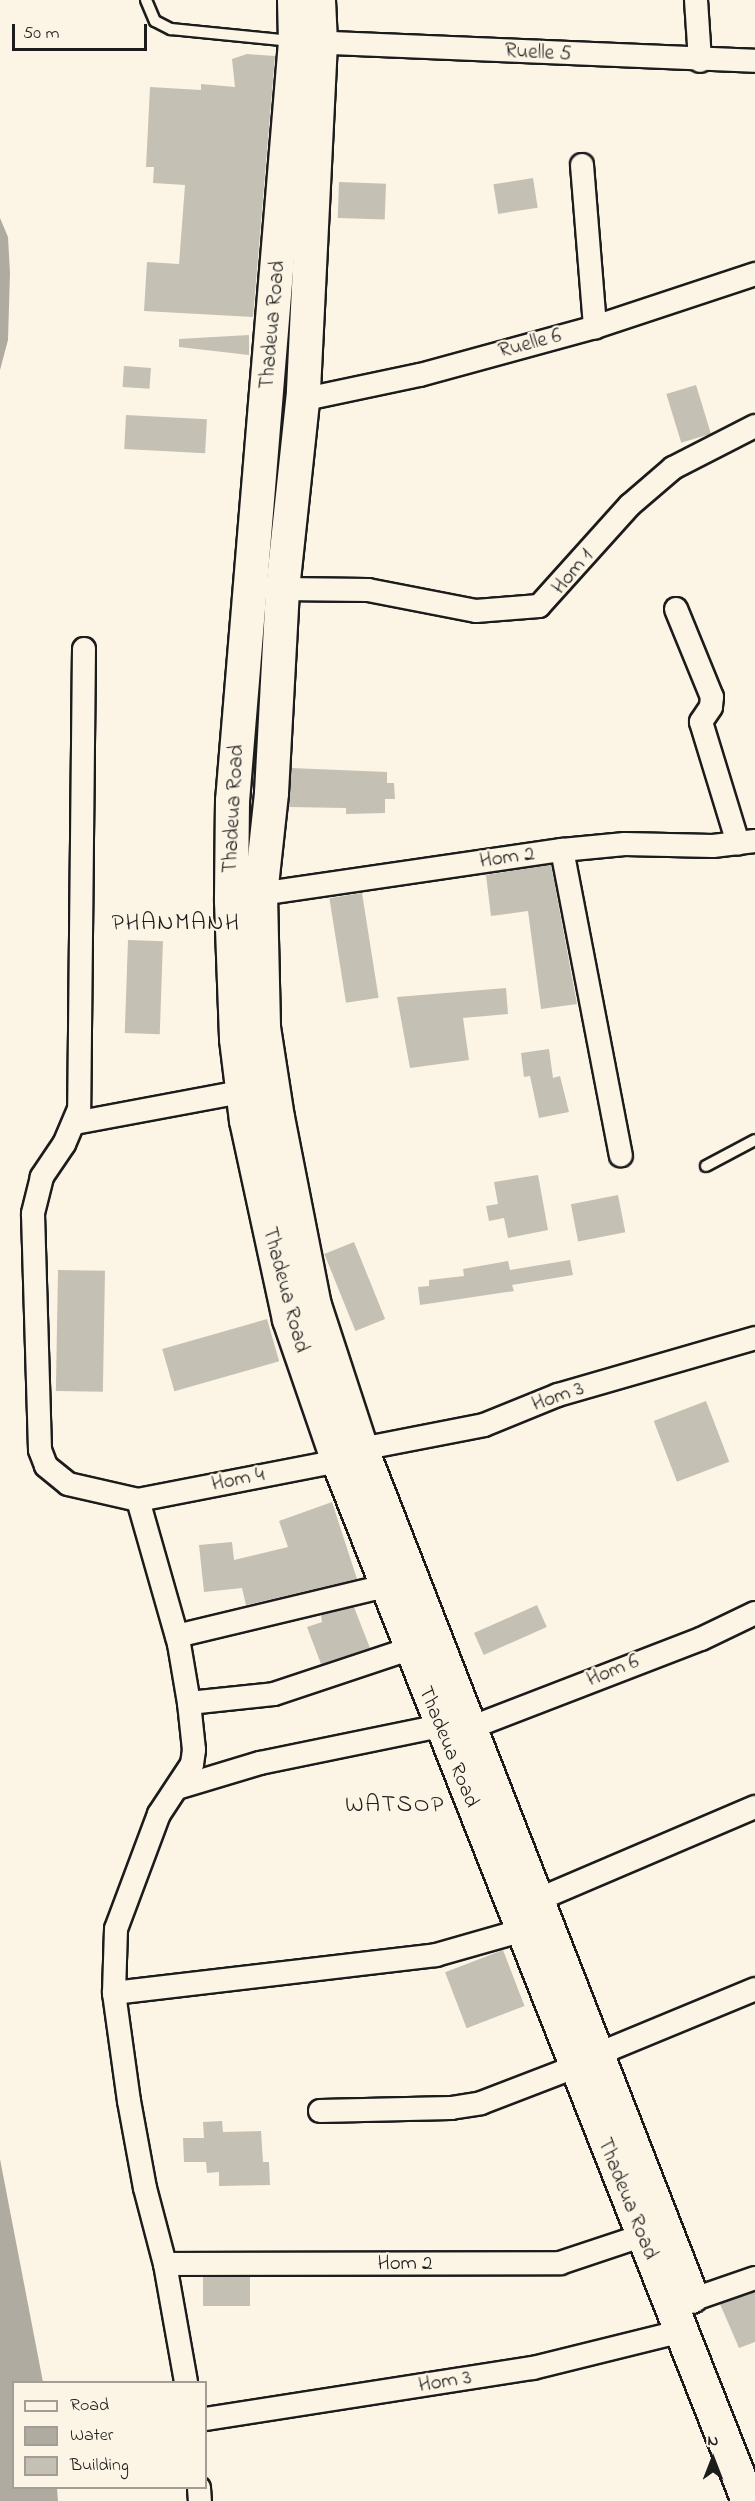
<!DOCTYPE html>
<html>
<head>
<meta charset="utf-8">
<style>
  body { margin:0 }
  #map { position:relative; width:755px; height:2501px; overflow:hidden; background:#fcf5e5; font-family:"Indie Flower",sans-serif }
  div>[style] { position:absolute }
  .water>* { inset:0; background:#b0aba1 }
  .building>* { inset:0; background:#c4c0b3; transform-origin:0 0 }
  .roads { filter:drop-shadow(2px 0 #1c1c1c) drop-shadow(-2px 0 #1c1c1c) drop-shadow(0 2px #1c1c1c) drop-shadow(0 -2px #1c1c1c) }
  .lane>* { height:10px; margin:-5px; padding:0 5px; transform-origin:5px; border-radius:5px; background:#fcf5e5 }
  .street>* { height:22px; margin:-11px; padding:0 11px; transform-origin:11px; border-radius:11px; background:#fcf5e5 }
  .primary>* { height:33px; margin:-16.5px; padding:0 16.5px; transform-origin:16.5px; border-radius:16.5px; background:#fcf5e5 }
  span { translate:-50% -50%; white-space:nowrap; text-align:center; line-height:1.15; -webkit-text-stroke:4.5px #fcf5e5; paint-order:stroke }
  .street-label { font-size:21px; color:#1c1c1c }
  .quarter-label { font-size:24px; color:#1c1c1c; letter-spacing:1.5px }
  .legend { position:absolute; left:12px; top:2381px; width:195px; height:108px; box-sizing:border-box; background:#fcf5e5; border:2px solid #a29e95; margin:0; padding:8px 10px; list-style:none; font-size:18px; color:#1c1c1c }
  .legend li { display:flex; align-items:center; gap:12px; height:30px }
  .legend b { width:30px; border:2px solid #a29e95 }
  .north { position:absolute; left:683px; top:2429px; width:60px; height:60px; -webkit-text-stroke:4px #fcf5e5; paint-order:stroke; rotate:0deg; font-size:16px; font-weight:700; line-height:24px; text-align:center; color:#1c1c1c }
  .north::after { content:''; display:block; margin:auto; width:21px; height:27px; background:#1c1c1c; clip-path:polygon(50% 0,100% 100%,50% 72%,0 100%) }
  .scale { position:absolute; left:12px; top:24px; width:135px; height:27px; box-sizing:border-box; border:3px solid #1c1c1c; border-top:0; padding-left:8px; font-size:18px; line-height:21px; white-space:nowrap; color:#1c1c1c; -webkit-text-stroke:4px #fcf5e5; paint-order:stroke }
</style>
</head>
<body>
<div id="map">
  <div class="water">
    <i style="clip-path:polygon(0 218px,8px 237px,10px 273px,8px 340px,0 370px)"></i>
    <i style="clip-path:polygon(0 2159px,43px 2382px,14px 2382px,14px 2488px,57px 2488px,58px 2501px,0 2501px)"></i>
  </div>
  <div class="building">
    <i style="clip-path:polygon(247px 54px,275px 56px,253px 317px,144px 311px,147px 262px,179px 264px,185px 185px,153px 183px,154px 167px,146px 167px,150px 87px,201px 90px,201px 84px,235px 87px,232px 59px)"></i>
    <i style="left:533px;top:178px;width:30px;height:40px;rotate:81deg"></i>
    <i style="left:339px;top:182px;width:47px;height:36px;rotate:2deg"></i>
    <i style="clip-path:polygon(249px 335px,249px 355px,179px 347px,179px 339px)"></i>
    <i style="left:124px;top:366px;width:27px;height:21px;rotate:4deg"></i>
    <i style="left:696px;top:385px;width:51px;height:31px;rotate:73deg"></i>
    <i style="left:126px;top:415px;width:81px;height:34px;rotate:3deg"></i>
    <i style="clip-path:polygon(291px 768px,387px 772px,387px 783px,394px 783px,395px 799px,385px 799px,385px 813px,346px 814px,346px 808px,288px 807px)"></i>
    <i style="clip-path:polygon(551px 865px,577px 1004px,541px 1009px,528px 911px,491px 916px,486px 875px)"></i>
    <i style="left:362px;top:893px;width:106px;height:33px;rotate:81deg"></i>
    <i style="left:128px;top:940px;width:35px;height:93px;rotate:2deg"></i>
    <i style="clip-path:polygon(506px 988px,508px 1014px,463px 1018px,469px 1060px,410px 1068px,397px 997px)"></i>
    <i style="clip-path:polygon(549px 1049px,553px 1078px,560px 1076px,569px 1112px,539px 1118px,530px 1076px,524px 1077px,521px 1053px)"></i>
    <i style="clip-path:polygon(538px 1175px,548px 1230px,508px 1238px,504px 1218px,489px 1221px,486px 1206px,498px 1204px,494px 1182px)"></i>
    <i style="left:618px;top:1195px;width:38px;height:48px;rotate:79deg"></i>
    <i style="left:354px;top:1242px;width:83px;height:32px;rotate:68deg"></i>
    <i style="clip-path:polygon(570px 1260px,573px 1275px,512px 1285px,514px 1291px,420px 1305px,418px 1287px,429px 1286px,429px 1280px,464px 1276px,463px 1269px,508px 1261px,510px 1270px)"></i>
    <i style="left:58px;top:1270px;width:47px;height:121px;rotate:1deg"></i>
    <i style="left:267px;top:1319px;width:44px;height:109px;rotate:74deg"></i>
    <i style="left:706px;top:1401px;width:65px;height:56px;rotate:69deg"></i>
    <i style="clip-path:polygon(332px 1502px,357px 1579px,246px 1605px,242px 1588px,204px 1592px,199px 1545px,232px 1542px,234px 1560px,288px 1547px,279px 1521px)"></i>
    <i style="left:537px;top:1605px;width:24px;height:69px;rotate:66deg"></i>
    <i style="clip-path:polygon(354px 1607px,370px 1648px,321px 1664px,307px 1627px,322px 1622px,321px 1615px)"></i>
    <i style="left:503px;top:1950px;width:60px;height:62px;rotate:69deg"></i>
    <i style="clip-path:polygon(222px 2121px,223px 2132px,261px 2131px,263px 2162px,269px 2162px,270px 2185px,219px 2186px,219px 2172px,207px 2173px,206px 2162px,184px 2162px,183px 2138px,204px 2138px,203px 2122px)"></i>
    <i style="left:203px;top:2277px;width:47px;height:29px"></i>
    <i style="clip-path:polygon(755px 2292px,755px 2342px,739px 2348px,720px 2304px)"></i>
  </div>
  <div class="roads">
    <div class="lane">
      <i style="left:146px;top:0;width:23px;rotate:67deg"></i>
      <i style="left:155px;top:21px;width:18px;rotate:27deg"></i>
      <i style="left:171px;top:29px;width:121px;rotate:5.7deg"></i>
      <i style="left:706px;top:1166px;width:55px;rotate:-28deg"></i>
    </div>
    <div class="street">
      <i style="left:696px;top:0;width:61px;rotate:86.2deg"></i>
      <i style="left:307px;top:42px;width:448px;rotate:2.4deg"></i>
      <i style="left:582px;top:165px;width:163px;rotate:85.4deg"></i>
      <i style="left:301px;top:400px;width:122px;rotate:-11.9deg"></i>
      <i style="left:420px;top:375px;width:181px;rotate:-15.3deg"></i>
      <i style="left:595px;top:327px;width:169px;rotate:-18.3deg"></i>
      <i style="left:282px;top:589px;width:86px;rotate:0.7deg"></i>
      <i style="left:368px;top:590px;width:110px;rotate:11deg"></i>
      <i style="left:476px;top:611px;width:63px;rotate:-4.5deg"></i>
      <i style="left:539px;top:606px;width:136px;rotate:-48deg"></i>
      <i style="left:630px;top:505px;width:57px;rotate:-40.7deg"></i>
      <i style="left:673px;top:468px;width:92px;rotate:-27.1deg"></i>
      <i style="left:676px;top:609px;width:95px;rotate:67.8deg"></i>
      <i style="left:712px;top:697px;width:10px;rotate:96deg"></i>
      <i style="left:711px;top:707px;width:18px;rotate:124deg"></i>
      <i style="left:701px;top:722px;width:127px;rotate:73deg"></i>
      <i style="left:84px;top:649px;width:460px;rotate:90.6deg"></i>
      <i style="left:79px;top:1109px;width:38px;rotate:113deg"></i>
      <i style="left:64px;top:1144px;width:40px;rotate:124deg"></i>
      <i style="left:42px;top:1177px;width:38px;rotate:104deg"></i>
      <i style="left:33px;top:1214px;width:236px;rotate:88.3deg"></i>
      <i style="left:40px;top:1450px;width:17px;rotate:69deg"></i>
      <i style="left:46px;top:1466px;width:28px;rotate:39deg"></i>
      <i style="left:68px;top:1484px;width:72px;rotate:12.9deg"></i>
      <i style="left:138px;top:1500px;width:150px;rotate:74.1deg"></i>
      <i style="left:179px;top:1644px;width:60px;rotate:80.4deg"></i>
      <i style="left:189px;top:1703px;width:47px;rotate:83.9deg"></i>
      <i style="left:194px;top:1750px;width:14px;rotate:98deg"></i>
      <i style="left:192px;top:1764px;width:60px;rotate:123.4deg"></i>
      <i style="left:159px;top:1814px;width:123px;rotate:110.5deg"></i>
      <i style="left:116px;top:1929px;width:64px;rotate:91.8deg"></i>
      <i style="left:114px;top:1993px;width:109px;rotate:82.1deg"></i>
      <i style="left:129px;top:2101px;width:88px;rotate:79.6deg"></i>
      <i style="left:145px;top:2188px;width:79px;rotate:75.3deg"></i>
      <i style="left:165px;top:2264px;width:120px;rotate:79.9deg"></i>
      <i style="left:562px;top:850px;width:311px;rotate:79.1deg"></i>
      <i style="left:260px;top:894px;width:305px;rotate:-8.3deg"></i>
      <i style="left:562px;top:850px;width:63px;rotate:-5.4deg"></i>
      <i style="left:625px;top:844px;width:88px;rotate:1.3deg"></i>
      <i style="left:713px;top:846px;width:42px;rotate:-6.8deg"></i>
      <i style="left:75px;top:1123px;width:169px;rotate:-10.6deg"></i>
      <i style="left:361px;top:1449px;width:125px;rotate:-11deg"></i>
      <i style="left:484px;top:1425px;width:80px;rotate:-22.1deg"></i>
      <i style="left:558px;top:1395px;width:205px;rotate:-16.1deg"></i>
      <i style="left:138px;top:1500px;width:204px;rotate:-11deg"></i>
      <i style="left:177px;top:1636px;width:214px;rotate:-13.5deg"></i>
      <i style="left:189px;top:1703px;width:85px;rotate:-6deg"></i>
      <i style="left:274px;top:1694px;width:142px;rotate:-18.4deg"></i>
      <i style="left:177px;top:1788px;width:87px;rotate:-16.8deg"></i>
      <i style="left:260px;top:1763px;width:184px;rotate:-11.6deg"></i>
      <i style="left:440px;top:1726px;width:30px;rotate:4deg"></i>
      <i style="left:470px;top:1728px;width:248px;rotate:-21.1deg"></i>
      <i style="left:701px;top:1639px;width:60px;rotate:-25.7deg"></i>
      <i style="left:537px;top:1900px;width:237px;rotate:-23.1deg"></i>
      <i style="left:114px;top:1993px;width:324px;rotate:-6.7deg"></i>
      <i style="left:436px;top:1955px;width:87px;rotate:-15.9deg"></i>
      <i style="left:596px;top:2055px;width:172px;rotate:-22.5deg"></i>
      <i style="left:320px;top:2111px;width:131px;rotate:-1.3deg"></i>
      <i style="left:451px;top:2108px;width:30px;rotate:-9deg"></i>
      <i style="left:481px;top:2103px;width:101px;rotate:-21deg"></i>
      <i style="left:165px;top:2264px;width:395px;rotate:-0.1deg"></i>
      <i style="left:560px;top:2263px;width:85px;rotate:-18.4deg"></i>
      <i style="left:680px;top:2304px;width:79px;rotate:-19.1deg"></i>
      <i style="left:206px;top:2419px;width:331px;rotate:-8.9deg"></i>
      <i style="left:533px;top:2368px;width:154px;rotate:-13.9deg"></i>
      <i style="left:199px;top:2488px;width:13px;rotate:86deg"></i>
    </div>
    <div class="primary">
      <i style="left:294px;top:0;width:41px;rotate:88.6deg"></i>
      <i style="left:295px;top:41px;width:762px;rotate:94.74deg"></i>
      <i style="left:232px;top:800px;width:101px;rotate:90.6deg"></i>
      <i style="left:231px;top:901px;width:138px;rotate:87.9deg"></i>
      <i style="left:236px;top:1039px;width:82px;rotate:83deg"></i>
      <i style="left:246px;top:1120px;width:204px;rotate:77.8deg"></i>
      <i style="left:289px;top:1319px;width:150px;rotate:71deg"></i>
      <i style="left:338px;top:1461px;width:1118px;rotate:68.48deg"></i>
      <i style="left:318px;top:0;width:42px;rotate:87.3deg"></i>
      <i style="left:320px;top:42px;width:350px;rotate:92.8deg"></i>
      <i style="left:303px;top:392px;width:198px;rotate:96.1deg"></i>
      <i style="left:282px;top:589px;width:204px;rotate:93.1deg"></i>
      <i style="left:271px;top:793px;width:102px;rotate:96.2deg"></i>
      <i style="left:260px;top:894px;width:133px;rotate:88.7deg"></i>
      <i style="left:263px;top:1027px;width:91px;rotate:81.2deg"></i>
      <i style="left:277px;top:1117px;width:192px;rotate:78.9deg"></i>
      <i style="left:314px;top:1305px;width:151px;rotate:71.9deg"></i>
      <i style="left:361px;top:1449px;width:909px;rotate:68.71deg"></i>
    </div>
  </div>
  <div class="street-label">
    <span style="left:538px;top:53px;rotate:3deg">Ruelle 5</span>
    <span style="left:273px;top:325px;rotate:-85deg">Thadeua Road</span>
    <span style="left:530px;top:344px;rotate:-15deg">Ruelle 6</span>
    <span style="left:573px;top:572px;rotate:-50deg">Hom 1</span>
    <span style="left:234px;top:809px;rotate:-87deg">Thadeua Road</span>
    <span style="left:507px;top:858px;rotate:-8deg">Hom 2</span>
    <span style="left:285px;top:1290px;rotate:75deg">Thadeua Road</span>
    <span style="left:558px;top:1397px;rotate:-19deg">Hom 3</span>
    <span style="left:238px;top:1480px;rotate:-11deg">Hom 4</span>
    <span style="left:613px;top:1671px;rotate:-22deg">Hom 6</span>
    <span style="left:448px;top:1747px;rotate:68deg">Thadeua Road</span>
    <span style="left:627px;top:2199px;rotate:68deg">Thadeua Road</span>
    <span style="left:405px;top:2264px">Hom 2</span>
    <span style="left:445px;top:2382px;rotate:-9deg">Hom 3</span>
  </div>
  <div class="quarter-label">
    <span style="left:176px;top:924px">PHANMANH</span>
    <span style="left:395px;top:1806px">WATSOP</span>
  </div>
  <ul class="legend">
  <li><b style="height:8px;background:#fcf5e5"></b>Road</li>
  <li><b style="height:16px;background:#b0aba1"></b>Water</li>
  <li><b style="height:16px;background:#c4c0b3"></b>Building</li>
  </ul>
  <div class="north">N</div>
  <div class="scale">50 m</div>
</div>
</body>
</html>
